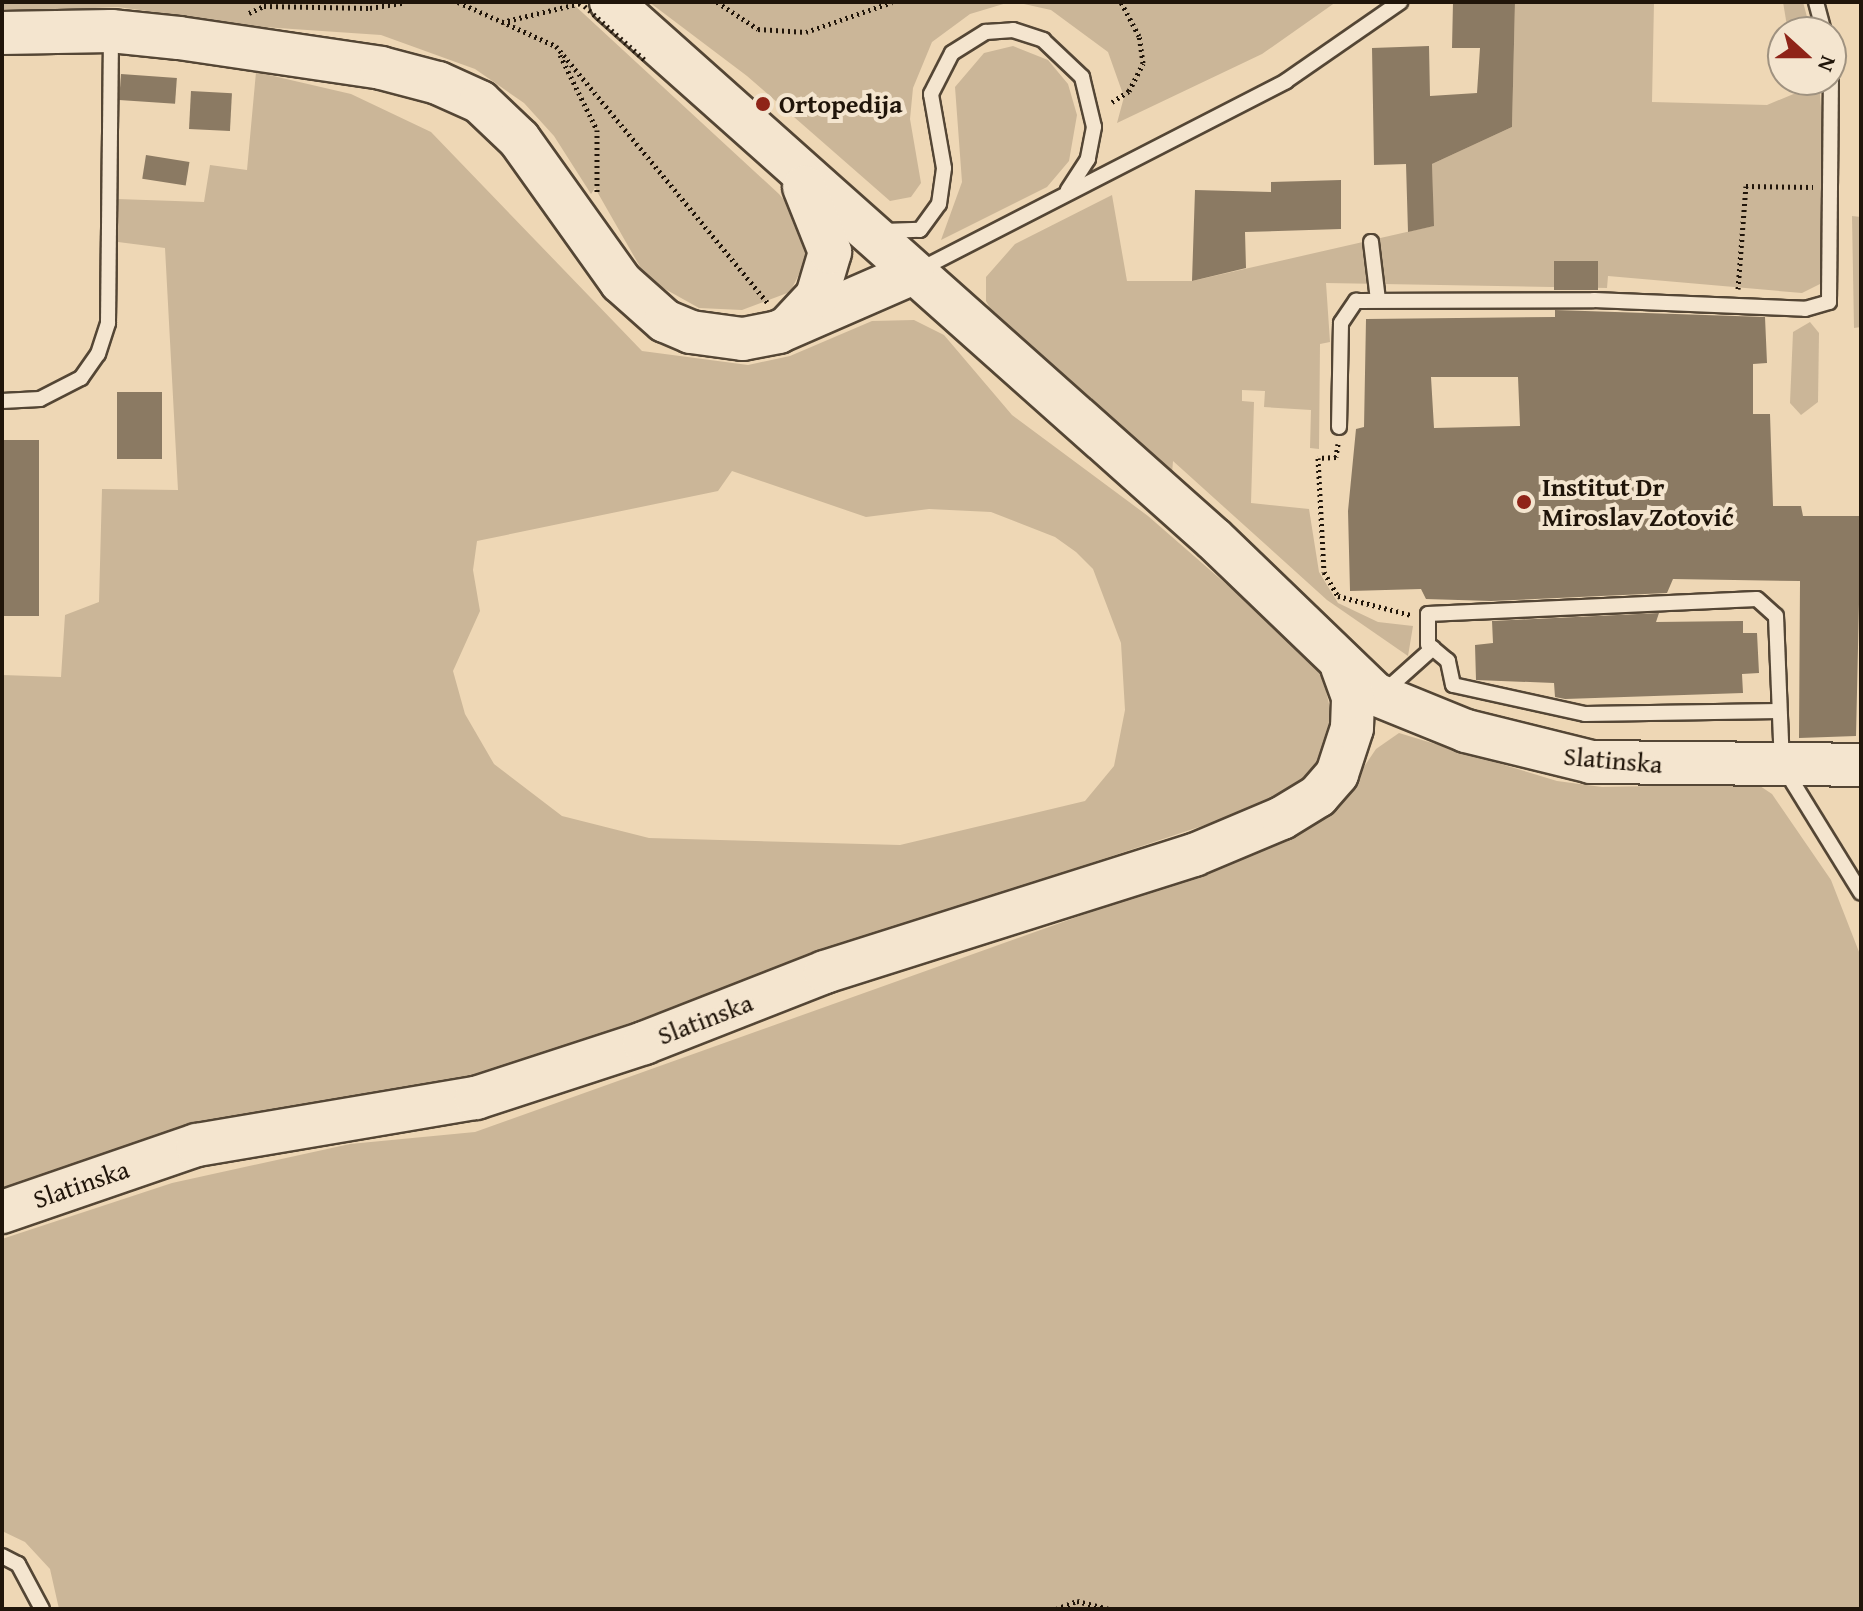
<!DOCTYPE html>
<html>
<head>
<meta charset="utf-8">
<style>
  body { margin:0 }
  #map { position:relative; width:1863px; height:1611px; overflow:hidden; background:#eed7b5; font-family:"Gentium Book Plus",serif }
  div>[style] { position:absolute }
  .green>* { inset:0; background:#cbb698 }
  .building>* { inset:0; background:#8b7a63; transform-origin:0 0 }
  .path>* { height:5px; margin-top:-2.5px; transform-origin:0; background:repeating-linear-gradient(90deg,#20150a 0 2px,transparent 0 6px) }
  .roads { filter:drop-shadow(2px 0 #544635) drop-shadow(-2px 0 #544635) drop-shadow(0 2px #544635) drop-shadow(0 -2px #544635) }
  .lane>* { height:14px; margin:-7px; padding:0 7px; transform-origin:7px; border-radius:7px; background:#f4e5cf }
  .secondary>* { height:42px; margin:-21px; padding:0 21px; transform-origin:21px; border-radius:21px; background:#f4e5cf }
  .path-bridge>* { height:5px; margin-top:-2.5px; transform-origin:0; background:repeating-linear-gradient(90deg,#20150a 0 2px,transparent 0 6px) }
  .dots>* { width:22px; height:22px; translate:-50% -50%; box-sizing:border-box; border:4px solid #f4e5cf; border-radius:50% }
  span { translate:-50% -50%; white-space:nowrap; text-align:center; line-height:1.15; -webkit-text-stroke:8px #f4e5cf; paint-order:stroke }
  .poi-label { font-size:26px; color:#20150a; font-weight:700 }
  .left { translate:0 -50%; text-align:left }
  .street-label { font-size:26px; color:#20150a }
  .frame { position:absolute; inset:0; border:4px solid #20150a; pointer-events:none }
  .north { position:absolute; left:1767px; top:16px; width:80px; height:80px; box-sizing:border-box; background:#f4e5cf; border:2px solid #9f9280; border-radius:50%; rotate:111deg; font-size:22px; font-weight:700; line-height:32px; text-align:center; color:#20150a }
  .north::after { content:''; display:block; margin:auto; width:28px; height:36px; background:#8f2418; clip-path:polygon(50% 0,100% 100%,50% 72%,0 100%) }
</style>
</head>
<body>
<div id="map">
  <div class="green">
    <i style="clip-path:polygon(2px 2px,571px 2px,779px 194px,801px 220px,811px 251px,790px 292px,742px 310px,699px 308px,647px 279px,595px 188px,591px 194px,554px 136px,524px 103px,475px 69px,381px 35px,263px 27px,118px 7px,2px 12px)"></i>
    <i style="clip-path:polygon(649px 2px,1010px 2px,970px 14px,932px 42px,913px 88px,910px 119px,921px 183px,911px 197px,890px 201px,747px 76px)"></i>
    <i style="clip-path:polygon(1015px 2px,1336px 2px,1262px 54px,1117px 123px,1124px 97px,1108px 52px,1051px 10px)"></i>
    <i style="clip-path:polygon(1515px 2px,1654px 2px,1652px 102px,1767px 105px,1796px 93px,1795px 80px,1819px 80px,1826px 175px,1824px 282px,1802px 293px,1608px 276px,1607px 288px,1326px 283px,1330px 342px,1320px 344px,1319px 449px,1310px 448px,1311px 410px,1264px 407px,1265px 391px,1242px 390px,1242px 401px,1254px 402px,1251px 503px,1309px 509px,1319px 572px,1338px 603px,1378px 622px,1413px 626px,1408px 656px,1327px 600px,1173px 461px,1171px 487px,996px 319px,986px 301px,986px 277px,1015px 244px,1112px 195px,1127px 281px,1192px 281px,1433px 226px,1432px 164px,1512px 127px)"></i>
    <i style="clip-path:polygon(1783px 2px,1803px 2px,1811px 32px,1788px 32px)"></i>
    <i style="clip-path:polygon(1013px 46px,1048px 60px,1068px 84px,1077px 115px,1069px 161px,1047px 187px,941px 240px,962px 182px,955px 87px,984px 53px)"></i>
    <i style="clip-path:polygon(evenodd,256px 72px,351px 94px,431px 132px,642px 351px,748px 365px,790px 356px,872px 321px,914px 320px,944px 335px,1012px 415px,1148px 516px,1311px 658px,1323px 678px,1333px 721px,1331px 742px,1313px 774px,1262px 806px,836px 948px,511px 1066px,421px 1089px,219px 1118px,2px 1197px,2px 675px,61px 677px,65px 615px,99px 602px,102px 489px,178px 490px,165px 248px,118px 242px,117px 199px,204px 202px,210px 165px,247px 170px,256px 72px,732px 471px,866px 517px,929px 509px,991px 512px,1055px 537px,1076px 552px,1093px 569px,1121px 643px,1125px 710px,1114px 766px,1085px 801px,900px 845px,649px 838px,562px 816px,494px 764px,465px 714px,453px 671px,480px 611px,473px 570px,477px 541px,718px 491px,732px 471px)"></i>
    <i style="clip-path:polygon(1852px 216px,1861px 217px,1861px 327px,1854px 328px)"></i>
    <i style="clip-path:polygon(1810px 322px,1819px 333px,1818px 402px,1801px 415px,1790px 403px,1793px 332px)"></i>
    <i style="clip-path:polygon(1399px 733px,1557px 781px,1602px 787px,1757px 784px,1772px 794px,1831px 880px,1861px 957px,1861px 1609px,59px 1609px,50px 1569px,25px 1542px,2px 1531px,2px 1239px,172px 1183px,350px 1144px,475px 1132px,1116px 903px,1301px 831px,1353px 783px,1376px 749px)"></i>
  </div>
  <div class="building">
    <i style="clip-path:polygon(1453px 2px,1515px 2px,1512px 127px,1432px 164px,1434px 226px,1408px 232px,1406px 164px,1374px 165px,1372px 48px,1429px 46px,1430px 96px,1477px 93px,1480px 48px,1452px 48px)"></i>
    <i style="left:121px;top:74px;width:56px;height:26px;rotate:4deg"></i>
    <i style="left:191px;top:91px;width:41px;height:38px;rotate:3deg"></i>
    <i style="left:146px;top:155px;width:44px;height:24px;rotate:9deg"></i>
    <i style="clip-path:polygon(1341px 180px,1341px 229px,1245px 232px,1246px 268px,1192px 281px,1195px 190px,1271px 192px,1271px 182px)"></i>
    <i style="left:1554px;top:261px;width:44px;height:29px"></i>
    <i style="clip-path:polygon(evenodd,1555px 310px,1765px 317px,1767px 363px,1753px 364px,1753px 414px,1770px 414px,1773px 506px,1801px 506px,1803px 516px,1861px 516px,1856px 736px,1799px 738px,1800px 581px,1673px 579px,1667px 593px,1491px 601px,1426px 599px,1421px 589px,1350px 591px,1348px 511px,1356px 429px,1364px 427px,1366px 319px,1555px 317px,1555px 310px,1431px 377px,1518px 377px,1520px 426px,1434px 428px,1431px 377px)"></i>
    <i style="left:117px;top:392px;width:45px;height:67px"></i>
    <i style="left:2px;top:440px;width:37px;height:176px"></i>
    <i style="clip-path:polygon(1659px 613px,1656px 622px,1743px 621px,1743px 633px,1757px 633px,1759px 673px,1742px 674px,1743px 693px,1565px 699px,1555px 697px,1554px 683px,1476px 680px,1475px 645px,1493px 643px,1492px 621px)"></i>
  </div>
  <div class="path">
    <i style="left:458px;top:2px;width:107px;rotate:24.2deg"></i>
    <i style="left:717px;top:2px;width:49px;rotate:33.4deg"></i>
    <i style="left:758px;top:29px;width:48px;rotate:3.6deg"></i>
    <i style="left:806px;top:32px;width:91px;rotate:-19.2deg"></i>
    <i style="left:249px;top:13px;width:17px;rotate:-25deg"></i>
    <i style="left:264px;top:6px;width:106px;rotate:1.1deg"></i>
    <i style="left:370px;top:8px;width:36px;rotate:-9deg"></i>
    <i style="left:502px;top:22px;width:81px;rotate:-13.5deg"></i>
    <i style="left:556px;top:46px;width:332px;rotate:50.5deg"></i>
    <i style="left:560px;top:55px;width:84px;rotate:63.7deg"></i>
    <i style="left:597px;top:130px;width:62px;rotate:90deg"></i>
    <i style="left:1112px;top:102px;width:20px;rotate:-33deg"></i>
    <i style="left:1129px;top:91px;width:31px;rotate:-63deg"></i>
    <i style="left:1143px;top:63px;width:27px;rotate:-98deg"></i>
    <i style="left:1139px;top:36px;width:38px;rotate:-118deg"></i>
    <i style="left:1738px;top:289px;width:103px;rotate:-85.6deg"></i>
    <i style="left:1746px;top:186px;width:67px;rotate:0.9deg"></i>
    <i style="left:1338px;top:444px;width:13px;rotate:99deg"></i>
    <i style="left:1336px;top:457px;width:18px;rotate:177deg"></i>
    <i style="left:1318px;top:458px;width:114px;rotate:87deg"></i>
    <i style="left:1324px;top:572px;width:28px;rotate:60deg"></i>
    <i style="left:1338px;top:596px;width:75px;rotate:14.6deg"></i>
    <i style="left:1056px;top:1609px;width:22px;rotate:-21deg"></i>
    <i style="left:1077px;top:1601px;width:32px;rotate:14deg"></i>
  </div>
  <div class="roads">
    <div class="lane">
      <i style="left:1816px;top:2px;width:31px;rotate:75deg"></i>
      <i style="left:884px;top:231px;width:36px;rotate:-2deg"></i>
      <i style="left:920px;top:230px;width:32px;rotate:-54deg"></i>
      <i style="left:939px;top:204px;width:36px;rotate:-82deg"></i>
      <i style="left:944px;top:168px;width:75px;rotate:-100deg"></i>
      <i style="left:931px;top:94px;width:46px;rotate:-62.9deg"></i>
      <i style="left:952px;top:53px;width:40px;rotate:-32deg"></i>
      <i style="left:986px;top:32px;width:27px;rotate:-4deg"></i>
      <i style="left:1013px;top:30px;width:32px;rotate:18deg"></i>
      <i style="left:1043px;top:40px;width:54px;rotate:43.5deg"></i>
      <i style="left:1082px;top:77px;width:51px;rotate:76.5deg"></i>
      <i style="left:1094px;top:127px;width:33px;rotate:101deg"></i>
      <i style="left:1088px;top:159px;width:37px;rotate:123deg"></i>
      <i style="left:1371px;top:242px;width:58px;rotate:83.1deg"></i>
      <i style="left:919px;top:270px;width:413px;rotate:-27.2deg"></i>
      <i style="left:1286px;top:81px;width:139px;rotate:-34.7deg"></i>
      <i style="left:2px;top:401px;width:38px;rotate:-3deg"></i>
      <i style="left:40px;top:399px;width:46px;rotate:-27.1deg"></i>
      <i style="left:81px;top:378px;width:29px;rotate:-55deg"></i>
      <i style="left:98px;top:354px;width:33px;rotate:-72deg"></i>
      <i style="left:108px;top:323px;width:288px;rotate:-89.4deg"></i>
      <i style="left:1339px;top:427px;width:104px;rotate:-88.9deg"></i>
      <i style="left:1341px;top:323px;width:27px;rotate:-56deg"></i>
      <i style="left:1356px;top:301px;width:238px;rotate:-0.2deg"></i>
      <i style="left:1594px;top:300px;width:211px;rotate:2.4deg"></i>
      <i style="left:1805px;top:309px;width:25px;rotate:-16deg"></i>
      <i style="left:1829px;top:302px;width:246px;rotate:-89.5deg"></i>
      <i style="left:1386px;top:690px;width:63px;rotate:-41.8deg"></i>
      <i style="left:1779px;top:711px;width:194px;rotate:179.1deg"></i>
      <i style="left:1585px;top:714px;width:135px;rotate:-167.6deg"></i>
      <i style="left:1453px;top:685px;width:25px;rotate:-102deg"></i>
      <i style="left:1448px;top:661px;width:26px;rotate:-140deg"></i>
      <i style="left:1428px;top:644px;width:30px;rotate:-90deg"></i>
      <i style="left:1428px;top:614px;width:329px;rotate:-2.6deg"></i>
      <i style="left:1757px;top:599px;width:25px;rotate:42deg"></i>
      <i style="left:1776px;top:616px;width:149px;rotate:87.7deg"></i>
      <i style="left:1782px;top:765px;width:150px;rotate:58.3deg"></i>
      <i style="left:2px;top:1556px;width:18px;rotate:27deg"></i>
      <i style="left:18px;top:1564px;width:51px;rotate:61.9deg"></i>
    </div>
    <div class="secondary">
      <i style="left:611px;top:2px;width:807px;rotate:41.69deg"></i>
      <i style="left:1214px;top:539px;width:223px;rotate:43.9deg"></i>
      <i style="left:1375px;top:694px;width:98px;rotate:22.1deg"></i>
      <i style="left:1466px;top:731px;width:129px;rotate:13.9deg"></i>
      <i style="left:1591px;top:762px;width:270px;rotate:0.6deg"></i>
      <i style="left:2px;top:33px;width:109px;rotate:-1.1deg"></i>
      <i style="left:111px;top:31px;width:68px;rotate:5.9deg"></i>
      <i style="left:179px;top:38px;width:204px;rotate:8.4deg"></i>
      <i style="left:381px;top:68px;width:59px;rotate:14.7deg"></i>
      <i style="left:438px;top:83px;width:46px;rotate:24.3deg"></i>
      <i style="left:480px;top:102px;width:54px;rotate:43.5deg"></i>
      <i style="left:519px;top:139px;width:176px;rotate:54.5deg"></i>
      <i style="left:621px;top:282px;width:59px;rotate:41.6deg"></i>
      <i style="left:665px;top:321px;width:28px;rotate:23deg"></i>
      <i style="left:691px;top:332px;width:52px;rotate:7.7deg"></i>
      <i style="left:743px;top:339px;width:36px;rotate:-11deg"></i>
      <i style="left:778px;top:332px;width:147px;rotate:-23.6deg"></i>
      <i style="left:790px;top:325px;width:40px;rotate:-47deg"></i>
      <i style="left:817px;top:296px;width:46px;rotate:-73.5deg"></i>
      <i style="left:830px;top:252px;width:70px;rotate:-111.8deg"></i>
      <i style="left:2px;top:1212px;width:206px;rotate:-19deg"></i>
      <i style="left:197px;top:1145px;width:283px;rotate:-9.6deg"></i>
      <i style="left:476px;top:1098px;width:177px;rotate:-18.1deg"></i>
      <i style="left:644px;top:1043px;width:194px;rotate:-21.4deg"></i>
      <i style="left:825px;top:972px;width:387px;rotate:-17.6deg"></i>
      <i style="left:1194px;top:855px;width:95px;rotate:-22.8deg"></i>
      <i style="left:1282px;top:818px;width:42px;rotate:-31.4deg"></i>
      <i style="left:1318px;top:796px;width:29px;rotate:-49deg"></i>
      <i style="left:1337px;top:774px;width:48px;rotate:-71.9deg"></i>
      <i style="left:1352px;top:728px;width:31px;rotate:-88deg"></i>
      <i style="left:1353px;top:697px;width:32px;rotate:-110deg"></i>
    </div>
  </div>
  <div class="path-bridge">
    <i style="left:580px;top:2px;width:90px;rotate:41.8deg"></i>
  </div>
  <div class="dots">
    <i style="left:763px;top:104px;background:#8f2418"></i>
    <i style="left:1524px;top:502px;background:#8f2418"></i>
  </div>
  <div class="poi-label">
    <span class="left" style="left:779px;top:104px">Ortopedija</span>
    <span class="left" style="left:1542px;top:502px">Institut Dr<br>Miroslav Zotović</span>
  </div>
  <div class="street-label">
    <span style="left:1613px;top:760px;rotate:5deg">Slatinska</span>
    <span style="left:705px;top:1019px;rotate:-21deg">Slatinska</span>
    <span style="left:81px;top:1184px;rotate:-19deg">Slatinska</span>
  </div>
  <div class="frame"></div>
  <div class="north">N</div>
</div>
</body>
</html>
